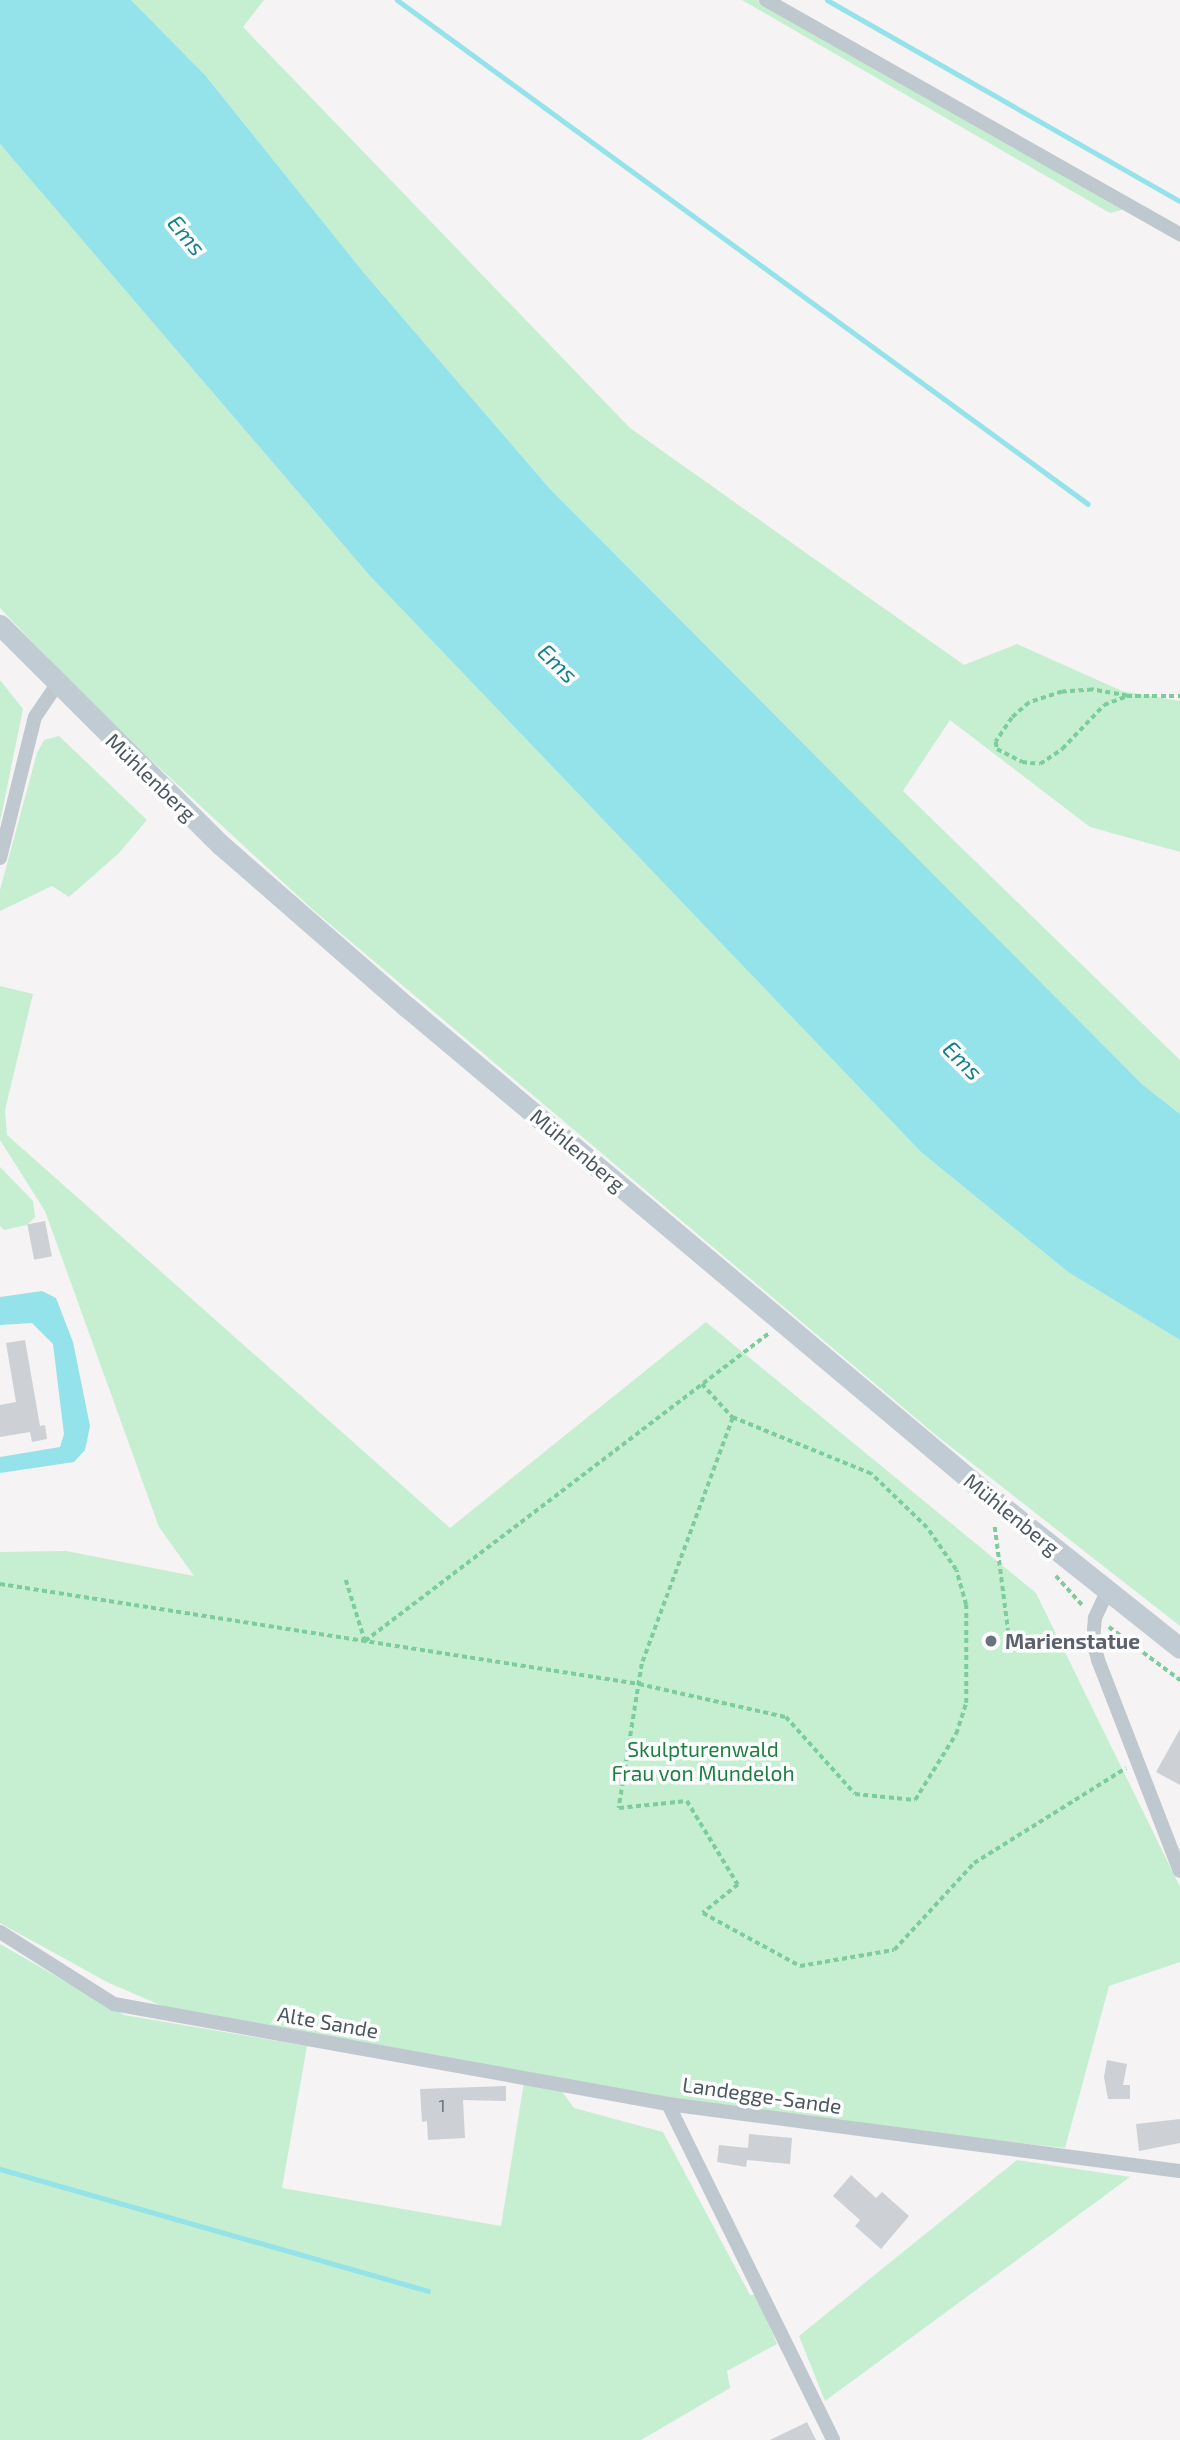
<!DOCTYPE html>
<html>
<head>
<meta charset="utf-8">
<style>
  body { margin:0 }
  #map { position:relative; width:1180px; height:2440px; overflow:hidden; background:#f5f3f3; font-family:"Exo 2",sans-serif }
  div>[style] { position:absolute }
  .green>* { inset:0; background:#c5efd0 }
  .water>* { inset:0; background:#94e2ea }
  .stream>* { height:5px; margin:-2.5px; padding:0 2.5px; transform-origin:2.5px; border-radius:2.5px; background:#94e2ea }
  .building>* { inset:0; background:#cdd0d5; transform-origin:0 0 }
  .path>* { height:3.5px; margin-top:-1.75px; transform-origin:0; background:repeating-linear-gradient(90deg,#7dcc9c 0 5px,transparent 0 8.5px) }
  .street>* { height:14px; margin:-7px; padding:0 7px; transform-origin:7px; border-radius:7px; background:#bfc8ce }
  .secondary>* { height:21px; margin:-10.5px; padding:0 10.5px; transform-origin:10.5px; border-radius:10.5px; background:#c0cbd3 }
  .dots>* { width:19px; height:19px; translate:-50% -50%; box-sizing:border-box; border:4px solid #fff; border-radius:50% }
  span { translate:-50% -50%; white-space:nowrap; text-align:center; line-height:1.15; -webkit-text-stroke:7px #fff; paint-order:stroke }
  .number-label { font-size:18px; color:#6c767d }
  .number-label span { -webkit-text-stroke-width:0 }
  .street-label { font-size:21px; color:#4b5860 }
  .worship-label { font-size:21px; color:#5b616d; font-weight:700 }
  .left { translate:0 -50%; text-align:left }
  .park-label { font-size:21px; color:#1c8142 }
  .water-label { font-size:23px; color:#12828c; font-style:italic }
</style>
</head>
<body>
<div id="map">
  <div class="green">
    <i style="clip-path:polygon(131px 0,264px 0,243px 27px,630px 428px,964px 665px,1017px 644px,1122px 691px,1180px 701px,1180px 852px,1090px 827px,950px 720px,903px 791px,1180px 1060px,1180px 1114px,1143px 1085px,550px 489px,364px 273px,205px 75px)"></i>
    <i style="clip-path:polygon(742px 0,757px 0,1125px 209px,1110px 213px)"></i>
    <i style="clip-path:polygon(0 144px,370px 576px,921px 1152px,1068px 1272px,1180px 1340px,1180px 1626px,937px 1436px,312px 909px,99px 712px,0 608px)"></i>
    <i style="clip-path:polygon(0 680px,23px 709px,0 822px)"></i>
    <i style="clip-path:polygon(59px 736px,147px 820px,119px 853px,69px 897px,52px 886px,0 911px,0 890px,37px 753px,44px 740px)"></i>
    <i style="clip-path:polygon(0 986px,33px 994px,5px 1110px,7px 1135px,450px 1528px,706px 1322px,1036px 1593px,1180px 1887px,1180px 1962px,1109px 1986px,1065px 2148px,727px 2111px,176px 2012px,107px 1982px,0 1923px,0 1552px,66px 1551px,194px 1576px,159px 1527px,45px 1211px,0 1140px)"></i>
    <i style="clip-path:polygon(0 1167px,33px 1201px,35px 1217px,27px 1225px,4px 1230px,0 1226px)"></i>
    <i style="clip-path:polygon(0 1944px,124px 2015px,307px 2046px,282px 2188px,501px 2226px,524px 2082px,561px 2090px,574px 2108px,663px 2132px,750px 2295px,756px 2295px,777px 2344px,727px 2371px,730px 2388px,641px 2440px,0 2440px)"></i>
    <i style="clip-path:polygon(1017px 2160px,1130px 2177px,825px 2401px,799px 2336px)"></i>
  </div>
  <div class="water">
    <i style="clip-path:polygon(0 0,131px 0,205px 75px,364px 273px,550px 489px,1143px 1085px,1180px 1114px,1180px 1340px,1068px 1272px,921px 1152px,370px 576px,0 144px)"></i>
    <i style="clip-path:polygon(42px 1291px,56px 1298px,73px 1342px,90px 1426px,85px 1450px,74px 1462px,0 1473px,0 1457px,60px 1447px,64px 1434px,53px 1344px,32px 1323px,0 1325px,0 1297px)"></i>
  </div>
  <div class="stream">
    <i style="left:397px;top:0;width:855px;rotate:36.11deg"></i>
    <i style="left:827px;top:0;width:406px;rotate:29.7deg"></i>
    <i style="left:0;top:2169px;width:445px;rotate:15.9deg"></i>
  </div>
  <div class="building">
    <i style="left:45px;top:1221px;width:36px;height:18px;rotate:79deg"></i>
    <i style="clip-path:polygon(25px 1340px,40px 1426px,45px 1425px,47px 1439px,32px 1442px,30px 1432px,0 1437px,0 1405px,16px 1402px,6px 1343px)"></i>
    <i style="clip-path:polygon(1180px 1729px,1180px 1785px,1156px 1772px)"></i>
    <i style="clip-path:polygon(1107px 2060px,1127px 2064px,1123px 2085px,1130px 2085px,1130px 2099px,1108px 2099px,1104px 2077px)"></i>
    <i style="clip-path:polygon(506px 2086px,506px 2101px,463px 2100px,465px 2138px,428px 2140px,427px 2121px,422px 2122px,420px 2089px)"></i>
    <i style="clip-path:polygon(1180px 2119px,1180px 2143px,1139px 2151px,1136px 2124px)"></i>
    <i style="clip-path:polygon(749px 2134px,792px 2138px,790px 2164px,747px 2160px,746px 2167px,717px 2162px,719px 2145px,748px 2148px)"></i>
    <i style="clip-path:polygon(851px 2175px,876px 2198px,882px 2192px,909px 2216px,881px 2249px,855px 2226px,860px 2220px,833px 2196px)"></i>
    <i style="clip-path:polygon(807px 2422px,816px 2440px,770px 2440px)"></i>
  </div>
  <div class="path">
    <i style="left:1127px;top:696px;width:36px;rotate:-170deg"></i>
    <i style="left:1092px;top:690px;width:30px;rotate:176deg"></i>
    <i style="left:1062px;top:692px;width:35px;rotate:162deg"></i>
    <i style="left:1029px;top:703px;width:23px;rotate:139deg"></i>
    <i style="left:1012px;top:718px;width:29px;rotate:124deg"></i>
    <i style="left:996px;top:742px;width:7px;rotate:82deg"></i>
    <i style="left:997px;top:749px;width:28px;rotate:27deg"></i>
    <i style="left:1022px;top:762px;width:18px;rotate:6deg"></i>
    <i style="left:1040px;top:764px;width:27px;rotate:-34deg"></i>
    <i style="left:1062px;top:749px;width:61px;rotate:-46.3deg"></i>
    <i style="left:1104px;top:705px;width:25px;rotate:-21deg"></i>
    <i style="left:1127px;top:696px;width:53px"></i>
    <i style="left:702px;top:1384px;width:46px;rotate:47.6deg"></i>
    <i style="left:733px;top:1418px;width:262px;rotate:110.3deg"></i>
    <i style="left:642px;top:1664px;width:146px;rotate:99.1deg"></i>
    <i style="left:619px;top:1808px;width:68px;rotate:-5.9deg"></i>
    <i style="left:687px;top:1801px;width:98px;rotate:58.7deg"></i>
    <i style="left:738px;top:1885px;width:45px;rotate:141.3deg"></i>
    <i style="left:703px;top:1913px;width:111px;rotate:28.7deg"></i>
    <i style="left:800px;top:1966px;width:95px;rotate:-9.7deg"></i>
    <i style="left:894px;top:1950px;width:118px;rotate:-47.4deg"></i>
    <i style="left:974px;top:1863px;width:179px;rotate:-32deg"></i>
    <i style="left:995px;top:1527px;width:110px;rotate:82.7deg"></i>
    <i style="left:1009px;top:1636px;width:71px;rotate:1.6deg"></i>
    <i style="left:1056px;top:1576px;width:42px;rotate:47.9deg"></i>
    <i style="left:346px;top:1580px;width:64px;rotate:72.7deg"></i>
    <i style="left:365px;top:1641px;width:507px;rotate:-37.3deg"></i>
    <i style="left:0;top:1584px;width:647px;rotate:8.89deg"></i>
    <i style="left:639px;top:1684px;width:151px;rotate:12.7deg"></i>
    <i style="left:786px;top:1717px;width:103px;rotate:48.1deg"></i>
    <i style="left:855px;top:1794px;width:60px;rotate:5.7deg"></i>
    <i style="left:915px;top:1800px;width:78px;rotate:-58.2deg"></i>
    <i style="left:956px;top:1734px;width:33px;rotate:-72deg"></i>
    <i style="left:966px;top:1703px;width:98px;rotate:-90deg"></i>
    <i style="left:966px;top:1605px;width:36px;rotate:-106deg"></i>
    <i style="left:956px;top:1570px;width:51px;rotate:-124.6deg"></i>
    <i style="left:927px;top:1528px;width:78px;rotate:-136deg"></i>
    <i style="left:871px;top:1474px;width:149px;rotate:-157.9deg"></i>
    <i style="left:1109px;top:1627px;width:89px;rotate:36.7deg"></i>
  </div>
  <div class="street">
    <i style="left:766px;top:0;width:476px;rotate:29.5deg"></i>
    <i style="left:0;top:858px;width:145px;rotate:-76.1deg"></i>
    <i style="left:35px;top:717px;width:40px;rotate:-56deg"></i>
    <i style="left:1107px;top:1592px;width:29px;rotate:115deg"></i>
    <i style="left:1095px;top:1618px;width:23px;rotate:95deg"></i>
    <i style="left:1093px;top:1641px;width:20px;rotate:75deg"></i>
    <i style="left:1098px;top:1660px;width:226px;rotate:68.8deg"></i>
    <i style="left:0;top:1932px;width:135px;rotate:32.3deg"></i>
    <i style="left:114px;top:2004px;width:563px;rotate:10.23deg"></i>
    <i style="left:668px;top:2104px;width:516px;rotate:7.46deg"></i>
    <i style="left:668px;top:2104px;width:374px;rotate:63.8deg"></i>
  </div>
  <div class="secondary">
    <i style="left:0;top:625px;width:312px;rotate:44.9deg"></i>
    <i style="left:221px;top:845px;width:247px;rotate:41.1deg"></i>
    <i style="left:407px;top:1007px;width:773px;rotate:40.01deg"></i>
    <i style="left:999px;top:1504px;width:231px;rotate:38.5deg"></i>
  </div>
  <div class="dots">
    <i style="left:991px;top:1641px;background:#6b7280"></i>
  </div>
  <div class="number-label">
    <span style="left:442px;top:2105px">1</span>
  </div>
  <div class="street-label">
    <span style="left:151px;top:777px;rotate:44deg">Mühlenberg</span>
    <span style="left:578px;top:1150px;rotate:40deg">Mühlenberg</span>
    <span style="left:1012px;top:1514px;rotate:39deg">Mühlenberg</span>
    <span style="left:328px;top:2022px;rotate:10deg">Alte Sande</span>
    <span style="left:762px;top:2095px;rotate:8deg">Landegge-Sande</span>
  </div>
  <div class="worship-label">
    <span class="left" style="left:1005px;top:1641px">Marienstatue</span>
  </div>
  <div class="park-label">
    <span style="left:703px;top:1761px">Skulpturenwald<br>Frau von Mundeloh</span>
  </div>
  <div class="water-label">
    <span style="left:187px;top:235px;rotate:50deg">Ems</span>
    <span style="left:558px;top:663px;rotate:44deg">Ems</span>
    <span style="left:963px;top:1060px;rotate:45deg">Ems</span>
  </div>
</div>
</body>
</html>
